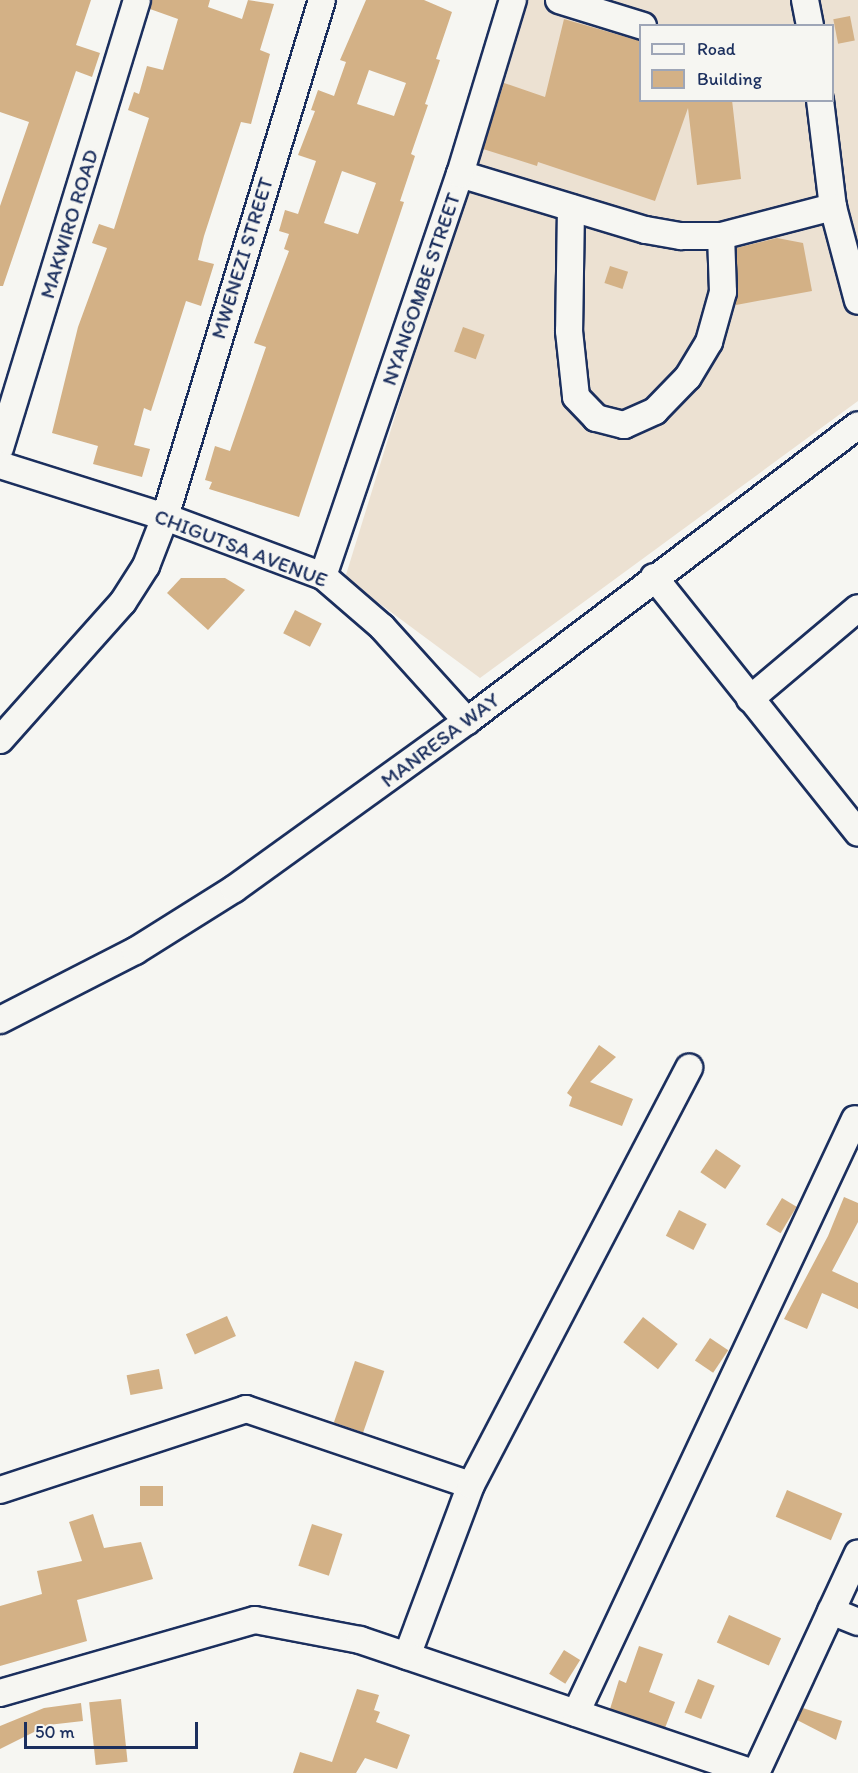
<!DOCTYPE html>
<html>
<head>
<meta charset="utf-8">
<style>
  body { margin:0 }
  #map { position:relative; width:858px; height:1773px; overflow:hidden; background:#f6f6f2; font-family:Itim,sans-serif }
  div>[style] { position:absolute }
  .built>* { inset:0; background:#ece1d2 }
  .building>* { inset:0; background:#d3b186; transform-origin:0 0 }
  .roads { filter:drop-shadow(2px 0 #1b2f5e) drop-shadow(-2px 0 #1b2f5e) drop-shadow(0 2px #1b2f5e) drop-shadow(0 -2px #1b2f5e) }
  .street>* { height:26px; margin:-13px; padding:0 13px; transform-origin:13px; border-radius:13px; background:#f6f6f2 }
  span { translate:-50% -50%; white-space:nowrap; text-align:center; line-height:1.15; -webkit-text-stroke:4.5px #f6f6f2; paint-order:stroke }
  .street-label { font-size:21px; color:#1b2f5e }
  .legend { position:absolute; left:639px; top:24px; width:195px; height:78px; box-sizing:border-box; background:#f6f6f2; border:2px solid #9ea6b7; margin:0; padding:8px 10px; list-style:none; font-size:18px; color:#1b2f5e }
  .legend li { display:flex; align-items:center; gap:12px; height:30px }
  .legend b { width:30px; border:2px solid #9ea6b7 }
  .scale { position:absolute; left:24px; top:1722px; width:174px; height:27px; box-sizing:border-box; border:3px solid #1b2f5e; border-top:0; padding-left:8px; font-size:18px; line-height:21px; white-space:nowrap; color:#1b2f5e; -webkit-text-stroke:4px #f6f6f2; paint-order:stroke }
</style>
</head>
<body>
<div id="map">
  <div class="built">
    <i style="clip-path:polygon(evenodd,524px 0,858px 0,858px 401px,480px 678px,345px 578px,524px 0,640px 26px,832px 26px,832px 100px,640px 100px,640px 26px)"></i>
  </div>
  <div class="building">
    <i style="clip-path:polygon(0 0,91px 0,76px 45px,100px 53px,92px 77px,76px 71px,3px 286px,0 286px,0 206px,29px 122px,0 112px)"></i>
    <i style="clip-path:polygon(152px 0,210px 0,208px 7px,242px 19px,248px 0,274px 4px,260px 50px,270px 54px,251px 124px,241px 122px,204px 236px,198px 260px,214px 264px,201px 306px,186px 301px,151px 411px,144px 408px,134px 445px,150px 449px,142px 477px,93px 464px,98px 446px,52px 433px,78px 327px,107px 248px,92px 243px,99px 224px,114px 229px,149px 118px,128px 110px,134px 92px,139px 94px,147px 66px,163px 70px,178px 19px,150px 9px)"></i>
    <i style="clip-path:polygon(evenodd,366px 0,424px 0,452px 12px,436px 59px,440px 60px,425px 104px,428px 105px,411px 154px,415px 156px,400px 201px,404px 202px,299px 517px,209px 489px,212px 482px,205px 480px,215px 446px,230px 451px,266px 347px,254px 343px,289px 251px,284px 249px,289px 234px,279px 231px,285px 210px,298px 214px,316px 161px,298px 155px,315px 111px,311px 110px,318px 90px,334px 96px,346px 62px,340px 60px,366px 0,369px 70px,406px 83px,394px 116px,357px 104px,369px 70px,366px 0,342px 171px,376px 183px,358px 234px,324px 223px,342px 171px)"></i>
    <i style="left:850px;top:16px;width:25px;height:17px;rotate:79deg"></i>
    <i style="clip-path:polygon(564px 19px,640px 41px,640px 100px,732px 100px,741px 179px,697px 185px,688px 108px,655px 201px,538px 162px,537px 166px,483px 149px,504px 83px,545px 97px)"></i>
    <i style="clip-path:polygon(777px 238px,803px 243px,812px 291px,736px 305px,736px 248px)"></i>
    <i style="left:610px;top:266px;width:19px;height:18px;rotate:18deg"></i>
    <i style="left:463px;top:327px;width:23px;height:26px;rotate:20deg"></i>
    <i style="clip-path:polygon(181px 578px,225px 578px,245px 590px,208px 630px,167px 593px)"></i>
    <i style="left:295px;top:610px;width:30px;height:26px;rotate:27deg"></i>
    <i style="clip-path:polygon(599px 1045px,616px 1057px,590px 1082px,633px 1099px,622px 1126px,569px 1106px,572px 1097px,567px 1093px)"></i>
    <i style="left:716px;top:1149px;width:30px;height:28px;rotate:34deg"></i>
    <i style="clip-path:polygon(844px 1197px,858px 1203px,858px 1222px,832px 1271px,858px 1283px,858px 1309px,822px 1293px,807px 1329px,784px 1319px,828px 1236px)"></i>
    <i style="left:782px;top:1198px;width:17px;height:31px;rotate:31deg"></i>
    <i style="left:679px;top:1210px;width:31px;height:29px;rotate:27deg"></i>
    <i style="left:227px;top:1316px;width:22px;height:45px;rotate:66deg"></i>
    <i style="left:643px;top:1317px;width:44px;height:32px;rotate:38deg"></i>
    <i style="left:710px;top:1338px;width:22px;height:27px;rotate:34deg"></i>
    <i style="left:355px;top:1361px;width:31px;height:65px;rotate:19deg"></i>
    <i style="left:159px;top:1369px;width:20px;height:33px;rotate:79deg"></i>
    <i style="left:140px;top:1486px;width:23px;height:20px"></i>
    <i style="left:787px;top:1490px;width:60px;height:29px;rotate:23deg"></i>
    <i style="clip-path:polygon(93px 1514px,104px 1548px,141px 1542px,153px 1579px,77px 1600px,87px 1641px,0 1666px,0 1606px,42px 1594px,37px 1571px,82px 1561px,69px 1522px)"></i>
    <i style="left:312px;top:1524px;width:32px;height:44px;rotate:18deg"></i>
    <i style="left:729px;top:1615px;width:57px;height:30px;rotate:24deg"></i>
    <i style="clip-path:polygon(639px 1646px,663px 1654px,649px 1692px,675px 1702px,665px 1728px,610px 1709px,619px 1680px,626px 1683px)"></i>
    <i style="left:564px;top:1650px;width:19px;height:28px;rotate:32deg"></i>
    <i style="left:698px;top:1679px;width:18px;height:36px;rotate:22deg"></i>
    <i style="clip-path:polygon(357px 1689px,379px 1695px,374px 1710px,380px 1712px,376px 1722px,410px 1735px,397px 1769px,365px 1758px,356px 1773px,293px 1773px,300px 1752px,332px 1762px)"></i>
    <i style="left:121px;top:1699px;width:63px;height:32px;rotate:84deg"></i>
    <i style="clip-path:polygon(81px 1703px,83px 1721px,48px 1725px,0 1749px,0 1726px,44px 1708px)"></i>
    <i style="clip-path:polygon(803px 1708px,842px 1721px,836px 1740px,797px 1720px)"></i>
  </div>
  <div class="roads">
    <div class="street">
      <i style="left:559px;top:0;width:88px;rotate:17.2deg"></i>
      <i style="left:805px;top:0;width:26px;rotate:79deg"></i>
      <i style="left:820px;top:100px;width:108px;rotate:83.1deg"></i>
      <i style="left:833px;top:207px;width:97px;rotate:75.1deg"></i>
      <i style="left:460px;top:174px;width:194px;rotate:16.8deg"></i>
      <i style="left:646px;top:230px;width:36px;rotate:10deg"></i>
      <i style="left:681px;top:236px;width:40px"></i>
      <i style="left:721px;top:236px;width:116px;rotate:-14.5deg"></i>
      <i style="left:571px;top:208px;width:123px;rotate:90.9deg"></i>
      <i style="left:569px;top:331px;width:66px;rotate:83.9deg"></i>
      <i style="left:576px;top:397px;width:29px;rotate:46deg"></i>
      <i style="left:596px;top:418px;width:29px;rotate:14deg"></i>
      <i style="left:624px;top:425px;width:34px;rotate:-24deg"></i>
      <i style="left:655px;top:411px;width:47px;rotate:-45.9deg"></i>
      <i style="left:688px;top:377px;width:41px;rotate:-59deg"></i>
      <i style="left:709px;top:342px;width:52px;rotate:-74.4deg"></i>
      <i style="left:723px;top:292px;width:56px;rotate:-92deg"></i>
      <i style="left:0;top:448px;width:468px;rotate:-73deg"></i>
      <i style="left:0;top:465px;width:173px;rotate:17.5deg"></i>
      <i style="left:165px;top:517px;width:169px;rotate:20.5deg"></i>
      <i style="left:323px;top:576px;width:78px;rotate:40.8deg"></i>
      <i style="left:382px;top:627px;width:127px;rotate:47.9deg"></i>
      <i style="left:323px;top:576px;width:425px;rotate:-71.2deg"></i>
      <i style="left:460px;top:174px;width:182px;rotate:-73.1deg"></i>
      <i style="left:654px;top:577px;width:327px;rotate:51.4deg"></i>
      <i style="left:750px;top:699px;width:141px;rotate:-40.1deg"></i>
      <i style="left:0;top:740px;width:185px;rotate:-48.3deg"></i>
      <i style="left:123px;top:602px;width:43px;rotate:-57.4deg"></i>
      <i style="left:146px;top:566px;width:53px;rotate:-68.8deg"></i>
      <i style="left:165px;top:517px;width:540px;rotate:-73.11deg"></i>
      <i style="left:0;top:1020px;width:152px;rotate:-27.1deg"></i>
      <i style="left:135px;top:951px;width:117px;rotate:-32.1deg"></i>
      <i style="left:234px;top:889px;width:287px;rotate:-35.8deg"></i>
      <i style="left:467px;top:721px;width:490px;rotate:-37.1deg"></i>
      <i style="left:0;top:1490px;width:259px;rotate:-18.2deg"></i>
      <i style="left:246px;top:1409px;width:237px;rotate:18.7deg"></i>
      <i style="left:831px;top:1611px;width:29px;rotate:22deg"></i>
      <i style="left:407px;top:1656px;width:183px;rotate:-69.5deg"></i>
      <i style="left:471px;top:1485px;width:471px;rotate:-62.4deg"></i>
      <i style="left:0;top:1693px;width:265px;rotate:-16deg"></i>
      <i style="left:255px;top:1620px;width:107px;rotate:10.8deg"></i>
      <i style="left:360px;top:1640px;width:414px;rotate:18.7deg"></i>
      <i style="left:576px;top:1713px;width:656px;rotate:-64.84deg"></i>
      <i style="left:756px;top:1773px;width:242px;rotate:-65.1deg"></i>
    </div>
  </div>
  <div class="street-label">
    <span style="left:69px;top:224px;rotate:-73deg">MAKWIRO ROAD</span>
    <span style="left:242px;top:258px;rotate:-73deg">MWENEZI STREET</span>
    <span style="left:421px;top:289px;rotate:-71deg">NYANGOMBE STREET</span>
    <span style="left:241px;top:548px;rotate:21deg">CHIGUTSA AVENUE</span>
    <span style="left:440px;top:740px;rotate:-37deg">MANRESA WAY</span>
  </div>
  <ul class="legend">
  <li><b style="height:8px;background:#f6f6f2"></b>Road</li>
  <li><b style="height:16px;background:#d3b186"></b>Building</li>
  </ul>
  <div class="scale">50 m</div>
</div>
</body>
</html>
